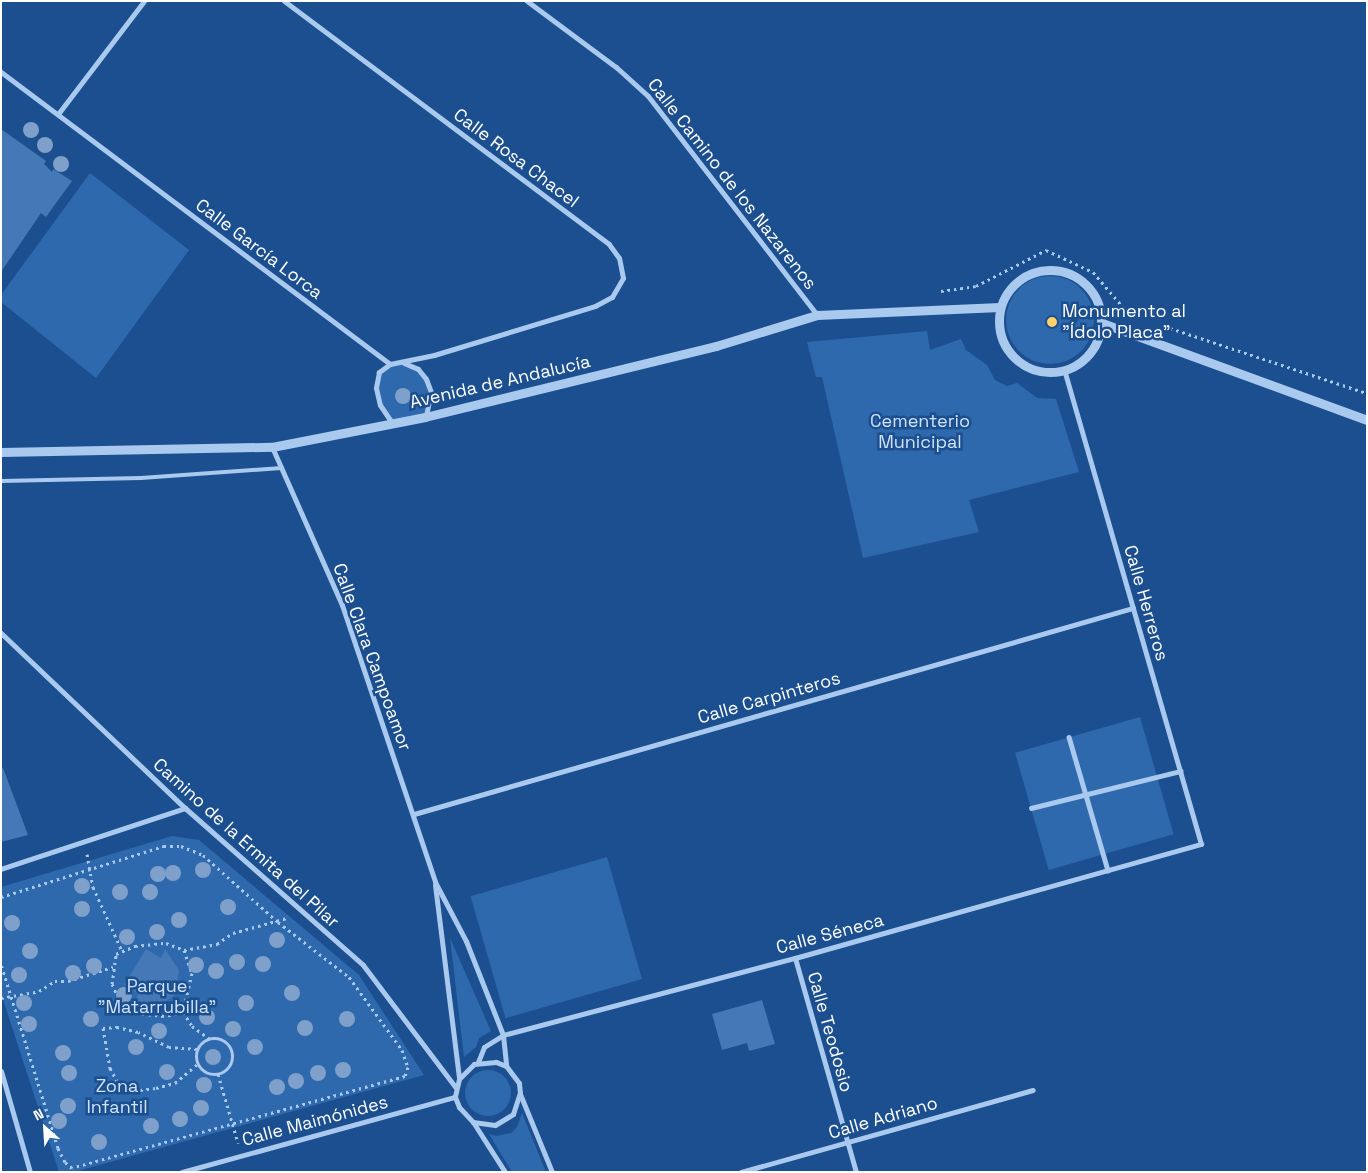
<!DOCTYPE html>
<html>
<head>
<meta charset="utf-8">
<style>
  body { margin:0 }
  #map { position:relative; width:1368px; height:1173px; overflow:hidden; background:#1b4f8f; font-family:"Space Grotesk",sans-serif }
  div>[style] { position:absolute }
  .green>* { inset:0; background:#2e69ad; transform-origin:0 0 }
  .round { border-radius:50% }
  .building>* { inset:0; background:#4478b7 }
  .path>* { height:3px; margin-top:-1.5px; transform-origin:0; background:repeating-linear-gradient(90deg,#a9c9ee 0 2.5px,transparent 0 6.5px) }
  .path>.ring { margin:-1.5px; padding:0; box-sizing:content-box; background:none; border:3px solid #a9c9ee; border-radius:50% }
  .service>* { height:4px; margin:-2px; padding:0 2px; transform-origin:2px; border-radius:2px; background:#a9c9ee }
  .pedestrian>* { height:4.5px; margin:-2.25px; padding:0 2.25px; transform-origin:2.25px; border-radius:2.25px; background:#a9c9ee }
  .minor>* { height:5px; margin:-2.5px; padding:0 2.5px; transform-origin:2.5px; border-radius:2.5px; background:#a9c9ee }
  .tertiary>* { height:9px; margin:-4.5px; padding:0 4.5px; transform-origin:4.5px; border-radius:4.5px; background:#a9c9ee }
  .tertiary>.ring { margin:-4.5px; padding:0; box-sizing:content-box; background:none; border:9px solid #a9c9ee; border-radius:50% }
  .trees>* { width:16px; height:16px; margin:-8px; border-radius:50%; background:#7ea0ca }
  .dots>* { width:14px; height:14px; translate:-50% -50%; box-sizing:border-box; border:2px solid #1b4f8f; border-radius:50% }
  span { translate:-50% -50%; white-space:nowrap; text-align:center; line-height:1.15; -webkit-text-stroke:5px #1b4f8f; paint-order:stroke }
  .street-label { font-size:18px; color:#fff }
  .poi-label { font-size:18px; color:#fff }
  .left { translate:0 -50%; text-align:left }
  .park-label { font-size:18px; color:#cfe3fa }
  .frame { position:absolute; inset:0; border:2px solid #fff; pointer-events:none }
  .north { position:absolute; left:20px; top:1103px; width:50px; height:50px; -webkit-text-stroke:4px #1b4f8f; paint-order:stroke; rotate:334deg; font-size:14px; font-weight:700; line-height:20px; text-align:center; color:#fff }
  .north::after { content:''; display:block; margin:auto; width:18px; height:22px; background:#fff; clip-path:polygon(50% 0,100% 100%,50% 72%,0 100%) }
</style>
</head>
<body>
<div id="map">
  <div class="green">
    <i style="clip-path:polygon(90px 173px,189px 250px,96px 378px,1px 302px,1px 295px)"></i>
    <i class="round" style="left:1006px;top:276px;width:88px;height:88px"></i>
    <i style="clip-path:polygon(927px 331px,930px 350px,961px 339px,966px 350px,987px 365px,995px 380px,1007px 386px,1017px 383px,1037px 398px,1056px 399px,1079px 472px,969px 500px,979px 532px,863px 558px,822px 377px,816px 377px,807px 342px)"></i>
    <i style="clip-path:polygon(404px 363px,418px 369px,431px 392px,425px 417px,392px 423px,380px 405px,376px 388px,379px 372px,390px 364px)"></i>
    <i style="left:1140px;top:717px;width:122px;height:130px;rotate:74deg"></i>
    <i style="clip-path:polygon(172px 836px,199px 840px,359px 975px,424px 1075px,74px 1172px,59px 1172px,1px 993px,1px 887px)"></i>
    <i style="left:607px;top:857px;width:127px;height:142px;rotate:74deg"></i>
    <i style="clip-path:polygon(450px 938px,491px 1031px,479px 1038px,476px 1047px,464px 1057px)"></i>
    <i class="round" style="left:465px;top:1070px;width:46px;height:46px"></i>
    <i style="clip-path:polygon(522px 1113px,546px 1172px,512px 1172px,489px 1134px,496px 1136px,511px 1133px,517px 1127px)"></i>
  </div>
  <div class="building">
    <i style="clip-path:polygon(1px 129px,46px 161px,44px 164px,52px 172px,53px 169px,72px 181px,46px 217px,41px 213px,1px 272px)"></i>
    <i style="clip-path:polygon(3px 768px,28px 835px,1px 842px,1px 769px)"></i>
    <i style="clip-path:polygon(146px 949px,161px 958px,165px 949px,179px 970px,176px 994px,159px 1006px,134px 1003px,138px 994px,124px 985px)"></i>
    <i style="clip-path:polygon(762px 1000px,775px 1044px,749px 1051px,747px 1043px,722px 1050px,712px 1014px)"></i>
  </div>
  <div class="path">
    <i style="left:941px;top:291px;width:35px;rotate:-8deg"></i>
    <i style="left:976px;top:286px;width:79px;rotate:-27.2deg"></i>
    <i style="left:1046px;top:250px;width:52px;rotate:25.1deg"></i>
    <i style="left:1093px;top:272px;width:55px;rotate:49.4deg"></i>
    <i style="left:1170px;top:328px;width:207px;rotate:18.3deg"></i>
    <i style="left:87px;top:854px;width:34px;rotate:80deg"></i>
    <i style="left:93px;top:887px;width:70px;rotate:65.6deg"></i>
    <i style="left:1px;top:897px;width:171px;rotate:-17.4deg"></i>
    <i style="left:164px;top:846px;width:17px"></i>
    <i style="left:181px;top:846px;width:24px;rotate:22deg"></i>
    <i style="left:203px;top:855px;width:101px;rotate:41.8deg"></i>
    <i style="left:278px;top:922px;width:90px;rotate:37.8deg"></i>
    <i style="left:349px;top:977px;width:90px;rotate:54deg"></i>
    <i style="left:402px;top:1050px;width:18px;rotate:71deg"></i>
    <i style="left:408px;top:1067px;width:9px;rotate:108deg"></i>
    <i style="left:405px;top:1076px;width:345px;rotate:164.6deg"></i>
    <i style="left:72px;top:1168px;width:9px;rotate:-139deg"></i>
    <i style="left:65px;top:1162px;width:16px;rotate:-117deg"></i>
    <i style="left:58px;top:1148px;width:193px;rotate:-107.2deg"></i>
    <i style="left:184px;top:950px;width:34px;rotate:-10deg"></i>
    <i style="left:217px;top:944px;width:19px;rotate:-35deg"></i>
    <i style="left:233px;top:933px;width:56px;rotate:-15.5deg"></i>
    <i style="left:1px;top:998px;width:39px;rotate:-10deg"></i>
    <i style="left:39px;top:991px;width:19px;rotate:-32deg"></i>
    <i style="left:55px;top:981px;width:13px"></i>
    <i style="left:68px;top:981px;width:47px;rotate:-17.3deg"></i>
    <i style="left:183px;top:1012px;width:19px;rotate:168deg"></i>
    <i style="left:164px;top:1016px;width:28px;rotate:-174deg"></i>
    <i style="left:136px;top:1013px;width:17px;rotate:-149deg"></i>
    <i style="left:121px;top:1004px;width:22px;rotate:-114deg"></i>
    <i style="left:112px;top:984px;width:30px;rotate:-82deg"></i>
    <i style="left:116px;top:954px;width:21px;rotate:-23deg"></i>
    <i style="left:135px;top:946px;width:31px;rotate:-6deg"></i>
    <i style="left:166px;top:943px;width:19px;rotate:21deg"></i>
    <i style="left:184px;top:950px;width:24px;rotate:71deg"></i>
    <i style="left:192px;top:973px;width:40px;rotate:103deg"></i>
    <i style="left:183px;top:1012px;width:17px;rotate:57deg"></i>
    <i style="left:192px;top:1026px;width:22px;rotate:36deg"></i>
    <i class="ring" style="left:196px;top:1038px;width:33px;height:33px"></i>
    <i style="left:197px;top:1049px;width:28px;rotate:-176deg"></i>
    <i style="left:169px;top:1047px;width:34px;rotate:-154deg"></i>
    <i style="left:138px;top:1032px;width:21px;rotate:-166deg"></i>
    <i style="left:118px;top:1027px;width:15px;rotate:176deg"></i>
    <i style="left:103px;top:1028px;width:41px;rotate:80.1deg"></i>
    <i style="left:110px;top:1068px;width:17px;rotate:62deg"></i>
    <i style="left:118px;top:1083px;width:23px;rotate:18deg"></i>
    <i style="left:140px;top:1090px;width:16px;rotate:-7deg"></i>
    <i style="left:156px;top:1088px;width:20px;rotate:-15deg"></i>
    <i style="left:175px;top:1083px;width:30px;rotate:-40deg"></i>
    <i style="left:218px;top:1074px;width:72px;rotate:73.8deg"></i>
  </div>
  <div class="service">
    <i style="left:1px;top:481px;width:140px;rotate:-1.2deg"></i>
    <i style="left:141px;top:478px;width:141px;rotate:-4.1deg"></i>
  </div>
  <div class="pedestrian">
    <i style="left:1069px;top:737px;width:139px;rotate:73.7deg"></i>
    <i style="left:1031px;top:808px;width:154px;rotate:-13.9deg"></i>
    <i style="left:1px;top:869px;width:194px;rotate:-18.3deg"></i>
  </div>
  <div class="minor">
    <i style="left:527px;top:1px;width:111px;rotate:36.6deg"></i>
    <i style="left:616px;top:67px;width:43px;rotate:42.2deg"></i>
    <i style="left:648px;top:96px;width:277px;rotate:52.3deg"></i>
    <i style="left:1px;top:72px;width:486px;rotate:36.9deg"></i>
    <i style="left:390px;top:364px;width:45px;rotate:-11.6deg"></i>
    <i style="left:434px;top:355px;width:168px;rotate:-16.9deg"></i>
    <i style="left:595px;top:306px;width:19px;rotate:-28deg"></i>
    <i style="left:612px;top:297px;width:22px;rotate:-60deg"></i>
    <i style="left:623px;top:278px;width:20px;rotate:-101deg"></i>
    <i style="left:619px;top:258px;width:17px;rotate:-126deg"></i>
    <i style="left:609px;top:244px;width:406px;rotate:-143.2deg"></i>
    <i style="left:58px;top:114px;width:142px;rotate:-52.7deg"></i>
    <i style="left:404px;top:363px;width:15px;rotate:23deg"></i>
    <i style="left:418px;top:369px;width:13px;rotate:51deg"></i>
    <i style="left:426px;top:379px;width:14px;rotate:69deg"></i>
    <i style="left:431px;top:392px;width:25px;rotate:102deg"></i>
    <i style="left:390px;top:364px;width:14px;rotate:144deg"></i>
    <i style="left:379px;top:372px;width:16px;rotate:101deg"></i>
    <i style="left:376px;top:388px;width:17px;rotate:77deg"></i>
    <i style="left:380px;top:405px;width:22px;rotate:56deg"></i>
    <i style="left:272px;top:447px;width:173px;rotate:66.1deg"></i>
    <i style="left:342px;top:605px;width:292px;rotate:71.4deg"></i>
    <i style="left:435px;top:882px;width:67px;rotate:62.3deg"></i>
    <i style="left:466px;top:941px;width:101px;rotate:68.5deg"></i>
    <i style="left:503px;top:1035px;width:31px;rotate:84deg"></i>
    <i style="left:1px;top:633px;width:254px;rotate:43.6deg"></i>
    <i style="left:185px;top:808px;width:237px;rotate:41.4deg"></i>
    <i style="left:363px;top:965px;width:154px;rotate:52.9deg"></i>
    <i style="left:414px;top:814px;width:748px;rotate:-15.99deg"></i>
    <i style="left:435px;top:885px;width:195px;rotate:82.9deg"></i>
    <i style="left:795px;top:958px;width:223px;rotate:74.1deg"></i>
    <i style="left:478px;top:1062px;width:16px;rotate:-68deg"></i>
    <i style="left:484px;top:1047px;width:22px;rotate:-32deg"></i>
    <i style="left:503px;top:1035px;width:302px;rotate:-14.8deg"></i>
    <i style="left:795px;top:958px;width:422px;rotate:-15.7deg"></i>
    <i style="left:1201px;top:844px;width:493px;rotate:-106.1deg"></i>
    <i style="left:1px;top:1071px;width:105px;rotate:74deg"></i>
    <i style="left:520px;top:1094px;width:84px;rotate:67.7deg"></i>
    <i style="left:473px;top:1122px;width:22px;rotate:8deg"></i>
    <i style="left:495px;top:1125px;width:21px;rotate:-31deg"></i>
    <i style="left:513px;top:1114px;width:22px;rotate:-72deg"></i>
    <i style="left:520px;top:1093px;width:10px;rotate:-96deg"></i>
    <i style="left:519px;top:1083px;width:21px;rotate:-127deg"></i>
    <i style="left:506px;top:1066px;width:11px;rotate:-158deg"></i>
    <i style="left:496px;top:1062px;width:22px;rotate:175deg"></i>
    <i style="left:474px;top:1064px;width:21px;rotate:135deg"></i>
    <i style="left:459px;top:1079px;width:18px;rotate:103deg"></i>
    <i style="left:455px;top:1097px;width:11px;rotate:68deg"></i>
    <i style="left:459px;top:1107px;width:21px;rotate:47deg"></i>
    <i style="left:473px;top:1122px;width:59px;rotate:57.4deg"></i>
    <i style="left:182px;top:1172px;width:283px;rotate:-15.4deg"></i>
    <i style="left:741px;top:1172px;width:303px;rotate:-15.7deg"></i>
  </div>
  <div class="tertiary">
    <i class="ring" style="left:999px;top:270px;width:93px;height:93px"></i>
    <i style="left:1102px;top:323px;width:282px;rotate:20.1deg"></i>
    <i style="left:1px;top:452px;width:271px;rotate:-1.1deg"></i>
    <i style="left:272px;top:447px;width:156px;rotate:-11.1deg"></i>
    <i style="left:425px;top:417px;width:300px;rotate:-13.7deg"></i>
    <i style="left:716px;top:346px;width:106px;rotate:-17.1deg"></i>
    <i style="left:817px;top:315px;width:183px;rotate:-2.5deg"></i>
  </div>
  <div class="trees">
    <i style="left:31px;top:130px"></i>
    <i style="left:45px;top:145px"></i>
    <i style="left:61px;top:164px"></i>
    <i style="left:403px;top:396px"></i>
    <i style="left:203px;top:870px"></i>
    <i style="left:173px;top:873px"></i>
    <i style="left:158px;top:874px"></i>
    <i style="left:82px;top:886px"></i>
    <i style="left:120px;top:892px"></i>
    <i style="left:150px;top:892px"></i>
    <i style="left:228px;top:907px"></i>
    <i style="left:82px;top:909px"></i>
    <i style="left:179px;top:920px"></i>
    <i style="left:12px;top:923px"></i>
    <i style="left:157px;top:932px"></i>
    <i style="left:127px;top:937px"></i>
    <i style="left:277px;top:940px"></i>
    <i style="left:30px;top:951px"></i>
    <i style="left:237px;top:962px"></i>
    <i style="left:263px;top:964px"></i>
    <i style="left:196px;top:965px"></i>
    <i style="left:94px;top:966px"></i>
    <i style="left:216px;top:971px"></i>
    <i style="left:73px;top:973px"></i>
    <i style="left:19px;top:975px"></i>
    <i style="left:292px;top:993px"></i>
    <i style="left:124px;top:995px"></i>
    <i style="left:24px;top:1003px"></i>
    <i style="left:246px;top:1003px"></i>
    <i style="left:207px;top:1017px"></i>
    <i style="left:91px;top:1019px"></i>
    <i style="left:347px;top:1019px"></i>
    <i style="left:29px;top:1024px"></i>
    <i style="left:305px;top:1028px"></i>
    <i style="left:233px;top:1029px"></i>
    <i style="left:159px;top:1031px"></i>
    <i style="left:136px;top:1047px"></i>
    <i style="left:255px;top:1047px"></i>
    <i style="left:63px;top:1053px"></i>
    <i style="left:213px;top:1057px"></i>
    <i style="left:343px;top:1070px"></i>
    <i style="left:167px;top:1072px"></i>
    <i style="left:69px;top:1073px"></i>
    <i style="left:318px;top:1073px"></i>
    <i style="left:296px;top:1081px"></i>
    <i style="left:204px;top:1085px"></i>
    <i style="left:277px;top:1087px"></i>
    <i style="left:68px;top:1106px"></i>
    <i style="left:201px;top:1108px"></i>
    <i style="left:180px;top:1119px"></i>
    <i style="left:59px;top:1121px"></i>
    <i style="left:151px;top:1126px"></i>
    <i style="left:99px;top:1142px"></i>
  </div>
  <div class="dots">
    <i style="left:1052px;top:322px;background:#ffd166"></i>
  </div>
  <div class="street-label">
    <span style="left:516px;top:158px;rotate:37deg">Calle Rosa Chacel</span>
    <span style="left:732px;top:184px;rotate:52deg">Calle Camino de los Nazarenos</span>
    <span style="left:259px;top:249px;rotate:37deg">Calle García Lorca</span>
    <span style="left:500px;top:382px;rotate:-13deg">Avenida de Andalucía</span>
    <span style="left:1146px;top:603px;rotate:74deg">Calle Herreros</span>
    <span style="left:372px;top:657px;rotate:70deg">Calle Clara Campoamor</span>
    <span style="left:769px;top:698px;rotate:-16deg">Calle Carpinteros</span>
    <span style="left:246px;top:843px;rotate:42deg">Camino de la Ermita del Pilar</span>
    <span style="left:830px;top:934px;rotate:-15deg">Calle Séneca</span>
    <span style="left:830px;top:1032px;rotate:74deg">Calle Teodosio</span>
    <span style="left:883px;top:1118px;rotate:-16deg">Calle Adriano</span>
    <span style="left:315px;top:1121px;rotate:-15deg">Calle Maimónides</span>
  </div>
  <div class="poi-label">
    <span class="left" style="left:1062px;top:322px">Monumento al<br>"Ídolo Placa"</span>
  </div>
  <div class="park-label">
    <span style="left:920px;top:432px">Cementerio<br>Municipal</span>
    <span style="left:157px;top:997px">Parque<br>"Matarrubilla"</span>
    <span style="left:117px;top:1097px">Zona<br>Infantil</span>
  </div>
  <div class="frame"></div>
  <div class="north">N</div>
</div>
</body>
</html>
